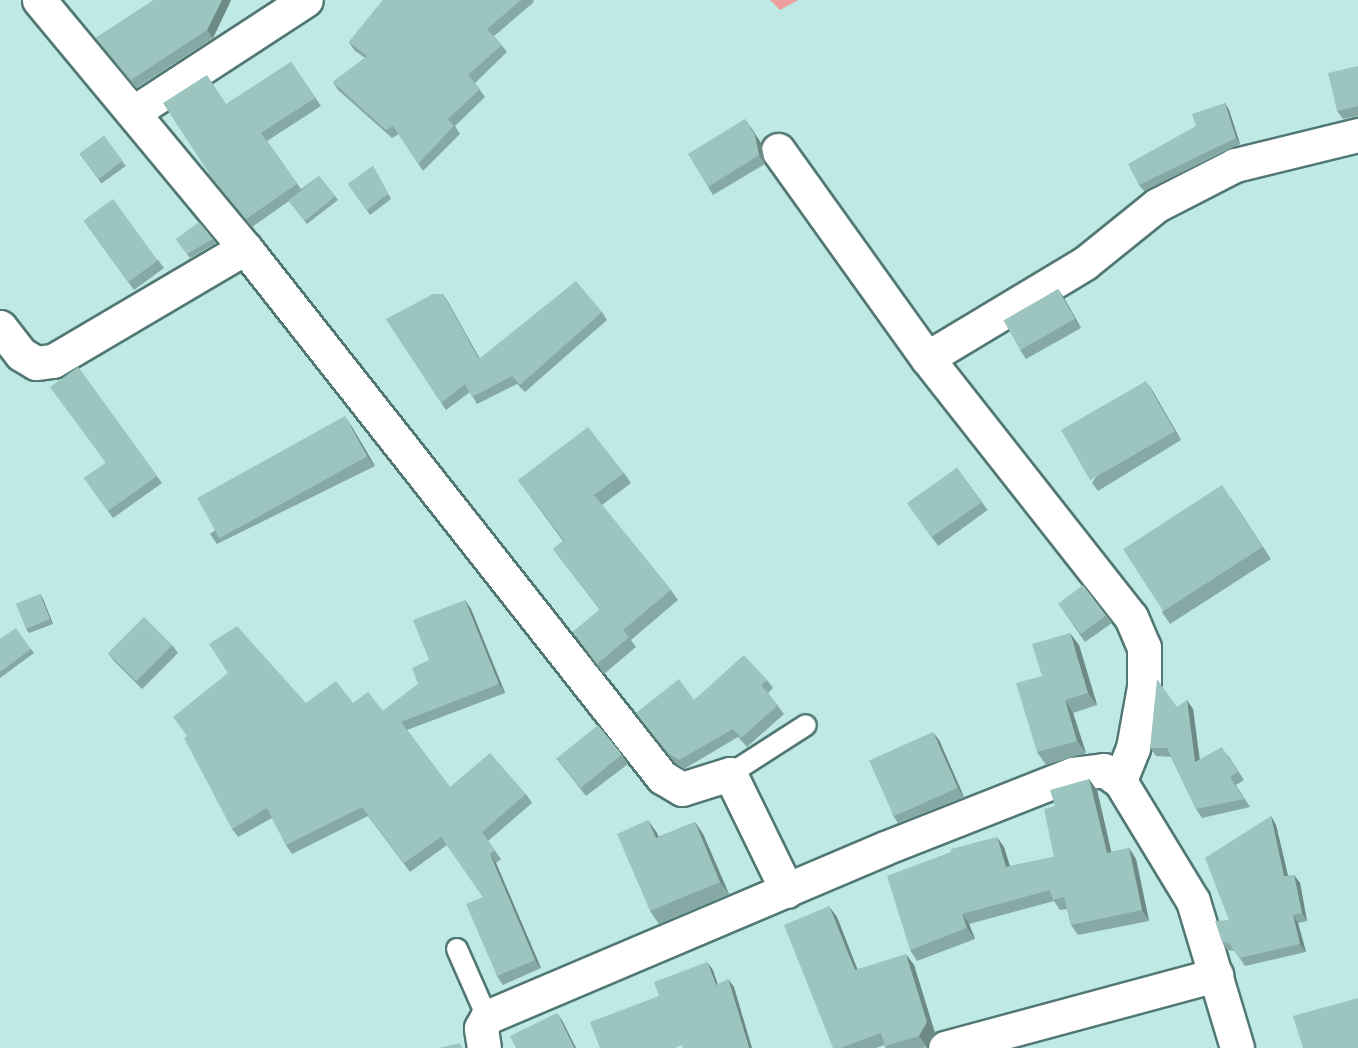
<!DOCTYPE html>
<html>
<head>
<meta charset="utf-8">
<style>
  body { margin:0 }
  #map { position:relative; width:1358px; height:1048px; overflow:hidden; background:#bfe9e4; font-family:"DM Sans",sans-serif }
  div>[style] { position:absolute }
  .green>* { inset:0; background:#eba09b }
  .roads { filter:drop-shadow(2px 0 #527874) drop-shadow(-2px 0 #527874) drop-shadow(0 2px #527874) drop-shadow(0 -2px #527874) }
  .lane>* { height:20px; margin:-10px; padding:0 10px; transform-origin:10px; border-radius:10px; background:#fff }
  .street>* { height:33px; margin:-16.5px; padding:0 16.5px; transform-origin:16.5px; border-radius:16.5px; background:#fff }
  .wall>* { inset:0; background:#86a9a5; transform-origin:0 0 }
  .shaded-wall>* { inset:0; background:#6d8a86 }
  .building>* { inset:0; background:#9cc5c0; transform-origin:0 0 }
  span { translate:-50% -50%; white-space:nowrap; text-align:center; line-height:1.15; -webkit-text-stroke:5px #bfe9e4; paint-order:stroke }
</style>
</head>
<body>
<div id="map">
  <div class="green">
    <i style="clip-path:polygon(770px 0,798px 0,780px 10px)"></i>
  </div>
  <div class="roads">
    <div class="lane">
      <i style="left:730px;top:774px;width:90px;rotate:-32.8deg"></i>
      <i style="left:457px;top:949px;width:74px;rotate:66.2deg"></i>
    </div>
    <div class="street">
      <i style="left:39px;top:0;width:322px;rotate:50.3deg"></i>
      <i style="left:245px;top:248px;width:674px;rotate:51.75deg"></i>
      <i style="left:662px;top:777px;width:23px;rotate:31deg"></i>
      <i style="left:682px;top:789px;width:50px;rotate:-17.4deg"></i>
      <i style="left:730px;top:774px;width:130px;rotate:64deg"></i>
      <i style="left:134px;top:112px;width:205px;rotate:-33.1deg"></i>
      <i style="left:778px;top:150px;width:256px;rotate:54.4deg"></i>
      <i style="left:927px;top:358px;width:330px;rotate:51.8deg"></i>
      <i style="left:1131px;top:617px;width:33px;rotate:67deg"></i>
      <i style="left:1144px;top:647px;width:40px;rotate:90deg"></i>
      <i style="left:1144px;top:687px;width:62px;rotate:100.2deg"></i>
      <i style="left:1133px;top:748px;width:35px;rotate:112deg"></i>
      <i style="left:1120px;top:781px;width:140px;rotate:58.7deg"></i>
      <i style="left:1193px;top:901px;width:153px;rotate:73.3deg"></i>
      <i style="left:0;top:327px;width:34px;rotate:52deg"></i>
      <i style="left:21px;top:354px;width:17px;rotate:31deg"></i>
      <i style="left:36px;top:363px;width:17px;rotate:-7deg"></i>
      <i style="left:53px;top:361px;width:223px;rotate:-30.5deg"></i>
      <i style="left:927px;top:358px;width:184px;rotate:-31deg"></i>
      <i style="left:1085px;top:263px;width:92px;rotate:-38.9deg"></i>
      <i style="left:1157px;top:205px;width:88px;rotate:-27.1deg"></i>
      <i style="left:1235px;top:165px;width:127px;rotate:-13.7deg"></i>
      <i style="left:484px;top:1048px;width:20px;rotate:-99deg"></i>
      <i style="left:481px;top:1028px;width:13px;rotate:-61deg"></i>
      <i style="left:487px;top:1017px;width:432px;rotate:-23deg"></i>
      <i style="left:885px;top:848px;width:202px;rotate:-21.5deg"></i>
      <i style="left:1073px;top:774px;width:31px;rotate:-7deg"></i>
      <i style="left:1104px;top:770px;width:19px;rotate:35deg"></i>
      <i style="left:945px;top:1048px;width:281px;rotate:-15.1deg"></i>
    </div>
  </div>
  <div class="wall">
    <i style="clip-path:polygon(154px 0,231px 0,213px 38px,136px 88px,96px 38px)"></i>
    <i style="clip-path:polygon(383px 0,533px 0,534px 2px,494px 36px,507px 52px,475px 83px,485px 97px,455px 126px,460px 134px,423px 171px,399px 134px,392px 138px,338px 90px,333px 82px,365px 58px,354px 50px,349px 42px)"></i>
    <i style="clip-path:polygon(291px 62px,321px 106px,267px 141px,301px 189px,319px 176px,338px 200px,307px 224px,289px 201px,252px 227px,210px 175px,227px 104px)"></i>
    <i style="clip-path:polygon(1358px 66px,1358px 116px,1343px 119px,1337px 111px)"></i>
    <i style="clip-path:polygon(1225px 103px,1229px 110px,1240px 144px,1144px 191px,1139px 185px,1196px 126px)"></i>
    <i style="clip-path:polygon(751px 127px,761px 143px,765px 164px,713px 195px,708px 187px)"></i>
    <i style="left:104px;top:136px;width:37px;height:30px;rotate:54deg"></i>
    <i style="clip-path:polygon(373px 166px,391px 199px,370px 215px,348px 184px)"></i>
    <i style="clip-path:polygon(84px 221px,158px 260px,164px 268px,134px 290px)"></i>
    <i style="clip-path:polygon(176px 239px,213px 239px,216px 243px,190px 258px)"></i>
    <i style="clip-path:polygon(1058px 289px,1064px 298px,1081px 328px,1026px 359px,1020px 350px)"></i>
    <i style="clip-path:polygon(443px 294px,448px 302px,480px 359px,602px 312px,607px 320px,525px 392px,517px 384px,477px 404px,470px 392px,446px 410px,386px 319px)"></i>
    <i style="clip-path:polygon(78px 367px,162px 483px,113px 518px,84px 478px,106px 463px)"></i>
    <i style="clip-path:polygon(1152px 390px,1181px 440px,1098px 491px,1092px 483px)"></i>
    <i style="clip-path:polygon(352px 427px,375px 466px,217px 544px,210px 534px)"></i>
    <i style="left:957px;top:468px;width:52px;height:61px;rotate:54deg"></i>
    <i style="clip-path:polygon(624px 473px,631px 483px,602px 505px,671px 590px,678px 600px,631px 640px,636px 647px,604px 674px,573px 632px,600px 610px,553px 549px,563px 541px,518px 480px)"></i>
    <i style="clip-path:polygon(1231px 498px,1271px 559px,1170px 624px,1162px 612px)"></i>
    <i style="clip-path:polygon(40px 594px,43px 599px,53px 624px,29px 633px,26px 629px)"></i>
    <i style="clip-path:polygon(465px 600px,471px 609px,505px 693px,407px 730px,450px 787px,526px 794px,532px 803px,488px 841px,501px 859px,496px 863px,541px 968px,503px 985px,497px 976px,483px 897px,447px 845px,410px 872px,368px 816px,292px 854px,286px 845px,272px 818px,238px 837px,232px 829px,306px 703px,353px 703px,383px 711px,418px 684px,429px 660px)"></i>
    <i style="clip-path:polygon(1058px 603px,1106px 615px,1112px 623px,1085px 642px)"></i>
    <i style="clip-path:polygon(0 639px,31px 649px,34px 653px,0 678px)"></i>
    <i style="clip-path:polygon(172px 645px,178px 653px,142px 689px,114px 661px,108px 653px)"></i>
    <i style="clip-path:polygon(1079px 645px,1097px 705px,1073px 713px,1086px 753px,1046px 765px,1037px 752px,1042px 676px)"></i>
    <i style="clip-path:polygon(767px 680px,773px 688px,768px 693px,784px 714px,747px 747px,738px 737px,684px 769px,675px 763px,636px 713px,694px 700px)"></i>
    <i style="clip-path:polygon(1177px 707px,1193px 709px,1200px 760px,1228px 755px,1244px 780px,1236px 785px,1250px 807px,1202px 818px,1196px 809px,1171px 757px,1156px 756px,1150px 748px)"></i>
    <i style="clip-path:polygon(939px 740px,964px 797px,898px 823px,892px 814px)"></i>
    <i style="clip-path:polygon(622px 755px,628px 764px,586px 796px,556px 758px)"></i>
    <i style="clip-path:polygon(1089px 779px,1097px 790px,1111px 852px,1129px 848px,1136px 859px,1149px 921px,1078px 935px,1071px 925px,1067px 909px,1060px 910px,1054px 901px,969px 924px,975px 939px,917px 961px,910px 950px,1004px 847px,1010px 866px,1054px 857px,1055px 806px)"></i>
    <i style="clip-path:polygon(1271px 816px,1276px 825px,1288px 876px,1294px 875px,1300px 883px,1307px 921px,1298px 923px,1306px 952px,1245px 966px,1235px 951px,1227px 950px,1222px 942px)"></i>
    <i style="clip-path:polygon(648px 820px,658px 837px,695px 822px,703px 834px,729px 894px,659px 924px,650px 911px)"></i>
    <i style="clip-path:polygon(837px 917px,857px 969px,914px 965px,935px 1033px,927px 1047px,923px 1048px,886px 1048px,884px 1045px,876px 1048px,833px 1048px)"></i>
  </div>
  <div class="shaded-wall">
    <i style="clip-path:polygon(222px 0,231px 0,213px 38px,207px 30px)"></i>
    <i style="clip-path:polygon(1225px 103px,1229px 110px,1240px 144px,1236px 138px)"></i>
    <i style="clip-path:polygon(745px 119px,761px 143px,765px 164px,759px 155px)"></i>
    <i style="clip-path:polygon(1058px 289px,1064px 298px,1081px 328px,1075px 319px)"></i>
    <i style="clip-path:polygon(443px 294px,448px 302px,484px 367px,479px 359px)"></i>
    <i style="clip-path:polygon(1146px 381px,1152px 390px,1181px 440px,1175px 431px)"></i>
    <i style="clip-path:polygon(345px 416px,352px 427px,375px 466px,367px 456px)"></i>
    <i style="clip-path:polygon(40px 594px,43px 599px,53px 624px,50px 619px)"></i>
    <i style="clip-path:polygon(465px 600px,471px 609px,505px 693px,499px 684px)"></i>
    <i style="clip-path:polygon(1070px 633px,1079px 645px,1097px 705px,1088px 693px)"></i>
    <i style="clip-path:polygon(1065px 700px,1073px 713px,1086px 753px,1077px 741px)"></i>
    <i style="clip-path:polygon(1187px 700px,1193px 709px,1201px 771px,1195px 762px)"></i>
    <i style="clip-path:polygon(933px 732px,939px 740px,964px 797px,958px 788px)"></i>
    <i style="clip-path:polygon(1089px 779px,1097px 790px,1114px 863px,1107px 853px)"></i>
    <i style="clip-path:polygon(1271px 816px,1276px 825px,1290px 884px,1284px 876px)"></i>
    <i style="clip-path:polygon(648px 820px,657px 833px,664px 850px,656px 838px)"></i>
    <i style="clip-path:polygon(695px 822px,703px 834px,729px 894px,720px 882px)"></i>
    <i style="clip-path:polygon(997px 837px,1004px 847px,1013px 877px,1006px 867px)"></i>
    <i style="clip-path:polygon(1129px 848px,1136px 859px,1149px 921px,1142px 910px)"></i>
    <i style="clip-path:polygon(490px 854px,496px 863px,541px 968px,535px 960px)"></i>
    <i style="clip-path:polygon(1294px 875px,1300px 883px,1307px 921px,1302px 913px)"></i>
    <i style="clip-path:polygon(829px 906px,837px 917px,862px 981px,855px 970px)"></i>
    <i style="clip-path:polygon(962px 914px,969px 924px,975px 939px,967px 928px)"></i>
    <i style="clip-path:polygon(1293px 915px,1298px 923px,1306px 952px,1300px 944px)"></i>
    <i style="clip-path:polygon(906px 954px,914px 965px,935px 1033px,927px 1047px,919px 1036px)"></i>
    <i style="clip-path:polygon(707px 962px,713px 970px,721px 994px,716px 985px)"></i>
    <i style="clip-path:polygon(728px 979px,734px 987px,752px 1048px,749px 1048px)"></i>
    <i style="clip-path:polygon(557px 1013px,563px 1022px,576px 1048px,574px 1048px)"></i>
  </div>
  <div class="building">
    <i style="clip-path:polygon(154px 0,222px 0,207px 30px,131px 80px,96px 38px)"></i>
    <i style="clip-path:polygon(383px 0,521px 0,487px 29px,502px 45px,468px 75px,480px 89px,448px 119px,454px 126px,418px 164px,393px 126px,386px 130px,333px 82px,367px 56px,349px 42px)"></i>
    <i style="clip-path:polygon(291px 62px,315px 98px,261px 133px,297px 184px,246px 219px,210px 175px,163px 103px,207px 75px,226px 104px)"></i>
    <i style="clip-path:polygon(1358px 66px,1358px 106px,1337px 111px,1328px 73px)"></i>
    <i style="clip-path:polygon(1225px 103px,1236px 138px,1139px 185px,1128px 164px,1196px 126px,1192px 114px)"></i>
    <i style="clip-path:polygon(745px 119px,755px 135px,759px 155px,708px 187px,688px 154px)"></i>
    <i style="left:104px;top:136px;width:31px;height:30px;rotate:53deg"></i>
    <i style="clip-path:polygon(373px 166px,388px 194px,367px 210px,348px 184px)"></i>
    <i style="left:319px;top:176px;width:26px;height:39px;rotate:51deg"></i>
    <i style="left:113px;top:199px;width:76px;height:36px;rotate:54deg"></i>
    <i style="clip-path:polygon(199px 222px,213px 239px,187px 254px,176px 239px)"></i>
    <i style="clip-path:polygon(576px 281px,602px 312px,520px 385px,512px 376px,472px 397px,465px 384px,441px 403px,386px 319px,433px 294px,443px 294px,479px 359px)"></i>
    <i style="left:1058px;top:289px;width:34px;height:63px;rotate:60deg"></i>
    <i style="clip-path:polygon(78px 367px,157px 476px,108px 511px,84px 478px,106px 463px,50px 387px)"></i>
    <i style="left:1146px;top:381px;width:58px;height:98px;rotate:60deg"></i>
    <i style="left:345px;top:416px;width:46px;height:169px;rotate:61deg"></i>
    <i style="clip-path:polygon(588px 427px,624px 473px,594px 495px,671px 590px,623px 630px,629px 637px,597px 664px,573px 632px,600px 609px,553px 549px,564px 540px,518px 480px)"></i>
    <i style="left:957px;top:468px;width:42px;height:61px;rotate:55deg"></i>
    <i style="left:1222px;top:485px;width:74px;height:118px;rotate:57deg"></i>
    <i style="left:1083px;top:585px;width:38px;height:31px;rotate:53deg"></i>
    <i style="left:40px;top:594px;width:27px;height:26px;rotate:68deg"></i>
    <i style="clip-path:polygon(465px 600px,499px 684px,401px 722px,450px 787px,490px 753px,526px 794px,482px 832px,495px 850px,490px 854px,535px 960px,497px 976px,466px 904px,483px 897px,441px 837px,404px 863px,362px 807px,286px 845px,267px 808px,232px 829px,184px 738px,187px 736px,173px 717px,228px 673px,209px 644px,237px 626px,306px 703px,336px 681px,353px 703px,368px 692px,383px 711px,418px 684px,412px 668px,429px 660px,413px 620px)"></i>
    <i style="left:144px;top:617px;width:40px;height:51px;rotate:45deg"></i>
    <i style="clip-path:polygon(16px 628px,31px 649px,0 672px,0 639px)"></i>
    <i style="clip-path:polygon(1070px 633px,1088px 693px,1065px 700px,1077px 741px,1037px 752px,1016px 683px,1042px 676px,1032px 644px)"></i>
    <i style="clip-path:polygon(744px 655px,767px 680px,761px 685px,778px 705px,741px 738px,733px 729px,679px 760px,669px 754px,636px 713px,679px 679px,694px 700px)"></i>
    <i style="clip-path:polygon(1157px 679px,1177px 707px,1187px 700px,1195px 762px,1222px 747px,1238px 772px,1230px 777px,1244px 799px,1196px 809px,1167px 748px,1150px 748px)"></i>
    <i style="left:598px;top:725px;width:38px;height:53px;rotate:51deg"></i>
    <i style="left:933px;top:732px;width:61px;height:70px;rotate:66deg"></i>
    <i style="clip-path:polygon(1089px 779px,1107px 853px,1129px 848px,1142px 910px,1071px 925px,1064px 897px,1053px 900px,1050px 890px,962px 914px,967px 928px,910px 950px,887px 876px,951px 852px,951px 849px,997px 837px,1006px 867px,1054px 857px,1044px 809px,1055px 806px,1050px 790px)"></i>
    <i style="clip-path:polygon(1271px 816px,1284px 876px,1294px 875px,1302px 913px,1293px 915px,1300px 944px,1239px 958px,1229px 943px,1222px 942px,1215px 921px,1229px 920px,1205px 858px)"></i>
    <i style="clip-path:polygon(648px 820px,656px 838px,695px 822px,720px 882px,650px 911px,617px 834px)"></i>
    <i style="clip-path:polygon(829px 906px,855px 970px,906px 954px,927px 1022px,919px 1036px,885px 1046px,881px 1033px,840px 1048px,833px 1048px,784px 925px)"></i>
    <i style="clip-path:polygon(707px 962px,716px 985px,728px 979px,749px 1048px,683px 1048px,682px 1045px,675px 1048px,600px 1048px,590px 1022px,659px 996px,654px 982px)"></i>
    <i style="clip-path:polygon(1358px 998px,1358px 1048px,1303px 1048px,1293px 1016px)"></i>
    <i style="clip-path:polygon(557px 1013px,574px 1048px,516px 1048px,510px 1036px)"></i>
    <i style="clip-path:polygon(460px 1043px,462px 1048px,439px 1048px)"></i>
  </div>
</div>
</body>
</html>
